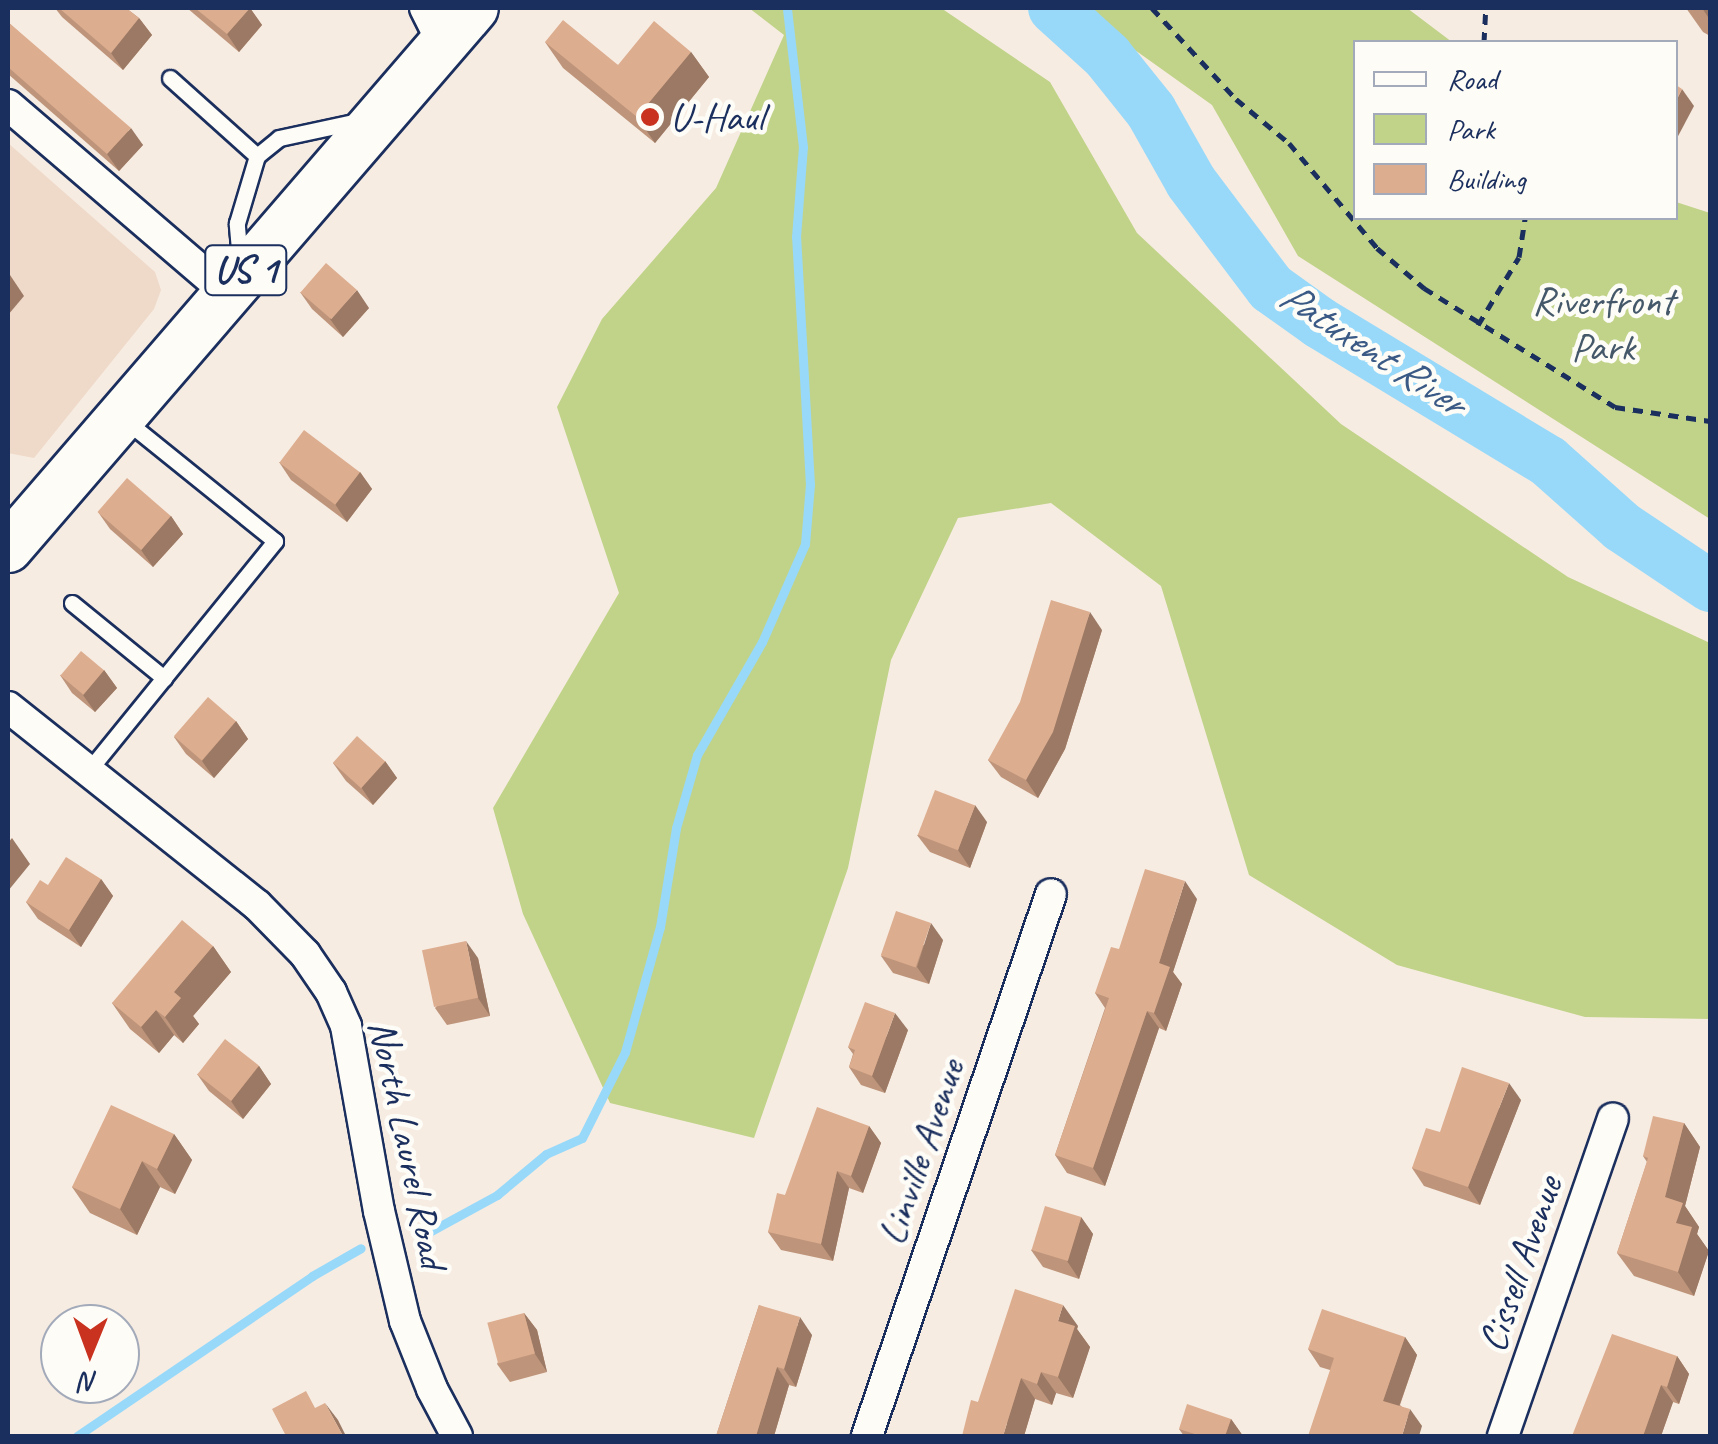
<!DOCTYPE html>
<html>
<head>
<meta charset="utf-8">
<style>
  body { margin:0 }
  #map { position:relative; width:1718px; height:1444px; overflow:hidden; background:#f7ece2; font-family:Caveat,sans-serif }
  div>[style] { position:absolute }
  .built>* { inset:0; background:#efd9c9 }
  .green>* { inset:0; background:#c0d389 }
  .stream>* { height:9px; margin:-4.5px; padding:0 4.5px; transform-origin:4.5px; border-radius:4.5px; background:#98d9fa }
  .river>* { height:52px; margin:-26px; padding:0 26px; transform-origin:26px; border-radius:26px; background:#98d9fa }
  .path>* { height:5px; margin-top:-2.5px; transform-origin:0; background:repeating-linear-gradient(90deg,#1b2f5e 0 10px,transparent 0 18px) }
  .roads { filter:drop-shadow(2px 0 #1b2f5e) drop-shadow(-2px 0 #1b2f5e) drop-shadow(0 2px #1b2f5e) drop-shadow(0 -2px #1b2f5e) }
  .service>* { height:15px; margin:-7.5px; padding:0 7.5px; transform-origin:7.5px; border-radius:7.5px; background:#fdfcf7 }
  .minor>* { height:30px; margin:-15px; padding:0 15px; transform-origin:15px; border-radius:15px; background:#fdfcf7 }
  .primary>* { height:48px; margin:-24px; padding:0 24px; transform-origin:24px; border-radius:24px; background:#fdfcf7 }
  .wall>* { inset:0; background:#be957b }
  .shaded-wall>* { inset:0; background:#9b7964 }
  .building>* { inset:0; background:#ddad8f; transform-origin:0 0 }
  .dots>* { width:28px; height:28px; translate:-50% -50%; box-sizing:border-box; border:5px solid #fdfcf7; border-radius:50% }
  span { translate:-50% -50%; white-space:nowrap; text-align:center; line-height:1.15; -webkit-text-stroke:9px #fdfcf7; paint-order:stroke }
  .shield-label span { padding:2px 8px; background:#fdfcf7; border:2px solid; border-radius:8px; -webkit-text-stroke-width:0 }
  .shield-label { font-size:38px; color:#1b2f5e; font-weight:700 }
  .poi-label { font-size:40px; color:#1b2f5e }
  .left { translate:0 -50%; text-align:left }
  .park-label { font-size:40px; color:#445869 }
  .street-label { font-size:40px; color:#1b2f5e }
  .water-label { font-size:42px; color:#3a5a85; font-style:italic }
  .frame { position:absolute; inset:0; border:10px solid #1b2f5e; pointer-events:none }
  .legend { position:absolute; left:1353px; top:40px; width:325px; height:180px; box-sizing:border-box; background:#fdfcf7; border:2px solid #a3aaba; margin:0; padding:12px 18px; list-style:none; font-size:30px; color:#1b2f5e }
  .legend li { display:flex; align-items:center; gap:20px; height:50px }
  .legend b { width:50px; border:2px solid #a3aaba }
  .north { position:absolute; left:40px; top:1304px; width:100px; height:100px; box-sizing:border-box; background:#fdfcf7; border:2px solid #a3aaba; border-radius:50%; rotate:181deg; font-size:28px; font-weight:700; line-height:40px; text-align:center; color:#1b2f5e }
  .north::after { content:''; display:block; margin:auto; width:35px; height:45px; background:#c8321e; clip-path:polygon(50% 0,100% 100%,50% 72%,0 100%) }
</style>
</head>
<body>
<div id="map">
  <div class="built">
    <i style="clip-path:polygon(8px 143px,155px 272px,161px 290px,154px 309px,34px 458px,8px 453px)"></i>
  </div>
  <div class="green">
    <i style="clip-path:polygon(749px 8px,941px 8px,1050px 82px,1137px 233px,1341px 424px,1568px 577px,1710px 643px,1710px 1019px,1585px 1017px,1397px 965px,1249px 875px,1161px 586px,1051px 503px,958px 518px,891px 660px,848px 868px,754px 1138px,610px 1103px,523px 914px,493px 808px,619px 593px,557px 407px,602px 319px,716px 188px,784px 35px)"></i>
    <i style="clip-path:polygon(1076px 8px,1407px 8px,1452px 42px,1356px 42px,1356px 218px,1676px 218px,1676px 202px,1710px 213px,1710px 519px,1298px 256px,1212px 105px)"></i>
  </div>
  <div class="stream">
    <i style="left:420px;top:1237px;width:88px;rotate:-28.6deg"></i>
    <i style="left:497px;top:1195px;width:64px;rotate:-39.9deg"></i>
    <i style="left:546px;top:1154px;width:39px;rotate:-24deg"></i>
    <i style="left:582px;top:1138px;width:96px;rotate:-63.4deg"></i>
    <i style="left:625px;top:1052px;width:130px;rotate:-74.4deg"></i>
    <i style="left:660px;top:927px;width:100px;rotate:-80.8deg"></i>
    <i style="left:676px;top:828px;width:76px;rotate:-74deg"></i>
    <i style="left:697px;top:755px;width:130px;rotate:-60.1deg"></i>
    <i style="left:762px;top:642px;width:107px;rotate:-66.3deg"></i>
    <i style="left:805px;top:544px;width:59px;rotate:-85.2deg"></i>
    <i style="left:810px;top:485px;width:248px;rotate:-93.2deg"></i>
    <i style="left:796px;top:237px;width:90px;rotate:-85.6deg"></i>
    <i style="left:803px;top:147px;width:140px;rotate:-96.6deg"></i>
    <i style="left:77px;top:1436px;width:284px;rotate:-34.2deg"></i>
    <i style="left:312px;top:1276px;width:56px;rotate:-29.7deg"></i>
  </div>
  <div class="river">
    <i style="left:1054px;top:8px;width:72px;rotate:42.2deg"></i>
    <i style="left:1107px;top:56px;width:70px;rotate:51.3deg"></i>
    <i style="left:1151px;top:111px;width:81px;rotate:60.6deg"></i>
    <i style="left:1191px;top:182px;width:133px;rotate:53deg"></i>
    <i style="left:1271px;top:288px;width:60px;rotate:35.5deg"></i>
    <i style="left:1320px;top:323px;width:267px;rotate:31.2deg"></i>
    <i style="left:1548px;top:461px;width:99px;rotate:41.7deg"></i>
    <i style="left:1622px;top:527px;width:106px;rotate:33.8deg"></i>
  </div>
  <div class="path">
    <i style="left:1152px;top:8px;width:124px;rotate:47.3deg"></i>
    <i style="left:1236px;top:99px;width:69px;rotate:39.7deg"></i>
    <i style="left:1289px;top:143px;width:137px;rotate:50deg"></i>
    <i style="left:1377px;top:248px;width:62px;rotate:40.4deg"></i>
    <i style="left:1424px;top:288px;width:225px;rotate:31.9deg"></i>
    <i style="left:1615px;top:407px;width:96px;rotate:8.4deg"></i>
    <i style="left:1484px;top:42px;width:34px;rotate:-87deg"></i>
    <i style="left:1478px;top:325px;width:79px;rotate:-58.9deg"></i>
    <i style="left:1519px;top:257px;width:39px;rotate:-81deg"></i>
  </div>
  <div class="roads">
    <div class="service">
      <i style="left:170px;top:78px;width:117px;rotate:41.9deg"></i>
      <i style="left:240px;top:261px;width:38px;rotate:-95deg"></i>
      <i style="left:237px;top:223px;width:70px;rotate:-73.4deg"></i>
      <i style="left:257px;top:156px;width:28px;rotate:-39deg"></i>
      <i style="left:279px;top:138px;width:86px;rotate:-12.1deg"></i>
      <i style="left:72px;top:603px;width:119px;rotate:39.2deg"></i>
      <i style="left:89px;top:770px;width:295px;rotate:-50.9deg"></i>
      <i style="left:275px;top:541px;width:194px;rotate:-141.1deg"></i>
    </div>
    <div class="minor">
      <i style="left:425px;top:8px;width:40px;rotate:63.4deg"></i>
      <i style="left:8px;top:105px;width:287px;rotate:40.6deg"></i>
      <i style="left:8px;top:707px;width:318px;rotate:38.5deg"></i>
      <i style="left:257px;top:905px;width:69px;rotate:45.6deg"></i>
      <i style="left:305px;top:954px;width:46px;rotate:55.6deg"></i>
      <i style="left:331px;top:992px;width:37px;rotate:66deg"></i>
      <i style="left:346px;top:1026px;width:188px;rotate:79.9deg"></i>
      <i style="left:379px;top:1211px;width:113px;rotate:76.7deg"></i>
      <i style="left:405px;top:1321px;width:73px;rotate:68.3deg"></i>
      <i style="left:432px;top:1389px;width:53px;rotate:62deg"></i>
      <i style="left:867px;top:1436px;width:572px;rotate:-71.25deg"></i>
      <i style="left:1503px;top:1436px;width:336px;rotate:-70.9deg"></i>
    </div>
    <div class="primary">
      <i style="left:8px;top:548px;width:713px;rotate:-49.21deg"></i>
    </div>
  </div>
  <div class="wall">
    <i style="clip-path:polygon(55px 8px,126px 8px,139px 18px,152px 35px,123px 70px,62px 17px)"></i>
    <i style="clip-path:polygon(187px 8px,250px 8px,262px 25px,239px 52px)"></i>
    <i style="clip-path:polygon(1686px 8px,1710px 8px,1710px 36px,1703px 32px)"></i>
    <i style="clip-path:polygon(8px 22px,143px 145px,119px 171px,8px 74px)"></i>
    <i style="clip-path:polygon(545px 42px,618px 65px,691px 52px,709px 77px,655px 143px,563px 68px)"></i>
    <i style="clip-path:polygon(300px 292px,369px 308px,343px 337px,312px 309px)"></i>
    <i style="clip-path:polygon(279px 462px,360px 472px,372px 489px,347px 522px,291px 480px)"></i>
    <i style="clip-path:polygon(98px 512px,171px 516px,183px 534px,153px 567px,110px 529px)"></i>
    <i style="clip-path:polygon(1102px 630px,1065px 749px,1038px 798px,1001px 777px,988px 760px)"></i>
    <i style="clip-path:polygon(104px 670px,117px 688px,95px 712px,72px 693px,60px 675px)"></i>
    <i style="clip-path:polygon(236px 721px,248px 739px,214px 778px,186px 754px,174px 737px)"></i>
    <i style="clip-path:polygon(385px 761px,397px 778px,373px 805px,346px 781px,333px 763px)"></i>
    <i style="clip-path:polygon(987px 822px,970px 868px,930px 852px,917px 835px)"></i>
    <i style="clip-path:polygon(101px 879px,113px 896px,81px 947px,38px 919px,26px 902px)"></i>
    <i style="clip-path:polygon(1197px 899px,1173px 972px,1182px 984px,1166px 1031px,1159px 1028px,1105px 1186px,1067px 1173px,1055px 1155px,1105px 1008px,1095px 993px)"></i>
    <i style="clip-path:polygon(943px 940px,929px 984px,893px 973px,881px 956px)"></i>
    <i style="clip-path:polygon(213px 946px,231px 972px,193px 1016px,199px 1024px,183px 1043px,174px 1035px,159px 1053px,130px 1029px,112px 1003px)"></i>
    <i style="clip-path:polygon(478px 958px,490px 1016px,447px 1025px,435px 1008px)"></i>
    <i style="clip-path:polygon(908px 1030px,885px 1093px,861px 1085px,849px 1067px,853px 1054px,848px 1047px)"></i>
    <i style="clip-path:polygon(259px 1066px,271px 1084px,243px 1119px,209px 1091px,197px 1074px)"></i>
    <i style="clip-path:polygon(1521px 1100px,1480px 1205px,1424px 1186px,1412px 1168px,1440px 1132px)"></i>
    <i style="clip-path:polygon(1684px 1123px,1700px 1147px,1685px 1206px,1699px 1227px,1697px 1234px,1709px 1251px,1694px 1296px,1634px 1276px,1617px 1253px,1647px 1162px,1643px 1156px)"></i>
    <i style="clip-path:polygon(869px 1126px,881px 1143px,863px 1193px,849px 1188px,833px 1261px,781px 1250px,768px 1232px,785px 1195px)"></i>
    <i style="clip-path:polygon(174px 1134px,192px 1160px,175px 1194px,160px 1187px,137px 1235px,90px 1213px,72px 1187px)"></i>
    <i style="clip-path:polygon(1081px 1217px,1093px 1234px,1079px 1279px,1043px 1267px,1031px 1250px)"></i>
    <i style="clip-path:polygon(759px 1305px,812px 1335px,796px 1387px,789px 1385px,774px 1436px,716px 1436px)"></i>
    <i style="clip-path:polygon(524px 1313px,537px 1330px,547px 1372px,510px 1382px,497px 1364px)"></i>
    <i style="clip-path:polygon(1078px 1326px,1077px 1329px,1090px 1347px,1073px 1398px,1056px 1393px,1052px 1405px,1035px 1399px,1024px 1436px,978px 1402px)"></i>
    <i style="clip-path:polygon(1405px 1337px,1417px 1355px,1400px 1405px,1422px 1426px,1330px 1370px,1320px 1367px,1308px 1349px)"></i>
    <i style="clip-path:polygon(1677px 1356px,1689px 1374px,1679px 1404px,1673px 1402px,1661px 1436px,1572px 1436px)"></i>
    <i style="clip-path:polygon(1231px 1419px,1243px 1436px,1184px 1436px,1179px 1429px)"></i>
  </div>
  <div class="shaded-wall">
    <i style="clip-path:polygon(250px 8px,262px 25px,239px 52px,227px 34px)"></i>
    <i style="clip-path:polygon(1702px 8px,1710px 8px,1710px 20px)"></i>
    <i style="clip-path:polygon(139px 18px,152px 35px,123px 70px,111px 53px)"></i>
    <i style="clip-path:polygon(691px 52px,709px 77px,655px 143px,637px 117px)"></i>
    <i style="clip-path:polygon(1682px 89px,1694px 106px,1676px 140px,1676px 101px)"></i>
    <i style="clip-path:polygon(131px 128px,143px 145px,119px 171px,107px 154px)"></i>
    <i style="clip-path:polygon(8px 272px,24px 296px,8px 315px)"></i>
    <i style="clip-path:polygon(357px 290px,369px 308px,343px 337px,330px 319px)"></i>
    <i style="clip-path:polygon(360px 472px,372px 489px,347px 522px,335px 504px)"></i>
    <i style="clip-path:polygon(171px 516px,183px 534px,153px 567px,141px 550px)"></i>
    <i style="clip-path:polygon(1090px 612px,1102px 630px,1065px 749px,1038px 798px,1026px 780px)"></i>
    <i style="clip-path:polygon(104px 670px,117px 688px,95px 712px,83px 695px)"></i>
    <i style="clip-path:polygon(236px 721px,248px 739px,214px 778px,202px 761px)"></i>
    <i style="clip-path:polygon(385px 761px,397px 778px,373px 805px,361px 787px)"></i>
    <i style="clip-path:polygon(975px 805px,987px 822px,970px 868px,958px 850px)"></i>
    <i style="clip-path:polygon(12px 838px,30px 864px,8px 891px,8px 843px)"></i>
    <i style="clip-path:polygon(101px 879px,113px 896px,81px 947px,69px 930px)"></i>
    <i style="clip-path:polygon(1185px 881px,1197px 899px,1173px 972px,1182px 984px,1166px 1031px,1154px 1013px,1159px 963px)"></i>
    <i style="clip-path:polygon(931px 923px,943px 940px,929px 984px,917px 967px)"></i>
    <i style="clip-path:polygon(466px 941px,478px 958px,490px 1016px,478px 998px)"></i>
    <i style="clip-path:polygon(213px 946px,231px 972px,193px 1016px,199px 1024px,183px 1043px,165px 1017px,174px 992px)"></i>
    <i style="clip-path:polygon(156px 1010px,174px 1035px,159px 1053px,141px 1027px)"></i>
    <i style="clip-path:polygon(1147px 1011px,1159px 1028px,1105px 1186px,1093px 1168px)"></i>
    <i style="clip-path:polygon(895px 1013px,908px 1030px,885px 1093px,872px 1076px)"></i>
    <i style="clip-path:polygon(259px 1066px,271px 1084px,243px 1119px,231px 1101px)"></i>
    <i style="clip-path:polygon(1509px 1083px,1521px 1100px,1480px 1205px,1468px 1187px)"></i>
    <i style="clip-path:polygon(1684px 1123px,1700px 1147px,1685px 1206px,1699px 1227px,1697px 1234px,1709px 1251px,1694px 1296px,1678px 1272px,1676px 1223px,1665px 1197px)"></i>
    <i style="clip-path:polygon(869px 1126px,881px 1143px,863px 1193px,851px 1176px)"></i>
    <i style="clip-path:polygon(174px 1134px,192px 1160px,175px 1194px,157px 1169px)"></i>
    <i style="clip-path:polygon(142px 1161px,160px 1187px,137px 1235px,120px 1209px)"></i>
    <i style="clip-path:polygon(837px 1171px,849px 1188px,833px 1261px,821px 1244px)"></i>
    <i style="clip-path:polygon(1081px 1217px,1093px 1234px,1079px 1279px,1067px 1261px)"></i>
    <i style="clip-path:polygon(1063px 1305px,1078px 1326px,1077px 1329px,1090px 1347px,1073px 1398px,1058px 1377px,1058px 1321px)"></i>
    <i style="clip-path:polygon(524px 1313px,537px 1330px,547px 1372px,535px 1354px)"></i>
    <i style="clip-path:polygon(800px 1317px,812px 1335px,796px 1387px,784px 1369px)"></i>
    <i style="clip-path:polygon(1405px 1337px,1417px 1355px,1395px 1418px,1383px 1401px)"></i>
    <i style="clip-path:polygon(1677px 1356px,1689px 1374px,1679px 1404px,1667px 1387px)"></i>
    <i style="clip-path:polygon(777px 1367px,789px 1385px,774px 1436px,756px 1436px)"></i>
    <i style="clip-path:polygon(1041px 1372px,1056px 1393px,1052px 1405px,1037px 1384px)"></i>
    <i style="clip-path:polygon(1021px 1378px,1035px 1399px,1024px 1436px,1003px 1436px)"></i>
    <i style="clip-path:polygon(1661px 1385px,1673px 1402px,1661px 1436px,1643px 1436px)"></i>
    <i style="clip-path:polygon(325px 1403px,338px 1420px,346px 1436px,343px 1436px)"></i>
    <i style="clip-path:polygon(1410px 1409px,1422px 1426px,1419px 1436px,1402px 1436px)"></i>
    <i style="clip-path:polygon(1231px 1419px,1243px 1436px,1225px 1436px)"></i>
  </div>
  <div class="building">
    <i style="clip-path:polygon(59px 8px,126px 8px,139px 18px,111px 53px)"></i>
    <i style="clip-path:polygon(195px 8px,250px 8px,227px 34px)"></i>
    <i style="clip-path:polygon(563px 20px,618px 65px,654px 21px,691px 52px,637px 117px,545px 42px)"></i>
    <i style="clip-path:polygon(8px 22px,131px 128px,107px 154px,8px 67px)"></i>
    <i style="clip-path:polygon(1676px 85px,1682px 89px,1676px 101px)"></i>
    <i style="left:326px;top:263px;width:41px;height:39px;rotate:41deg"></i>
    <i style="left:304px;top:430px;width:70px;height:41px;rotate:37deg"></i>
    <i style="left:127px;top:478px;width:58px;height:45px;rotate:41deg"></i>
    <i style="clip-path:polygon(1051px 600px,1090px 612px,1053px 732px,1026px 780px,988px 760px,1020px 702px)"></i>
    <i style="left:81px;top:651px;width:30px;height:32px;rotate:40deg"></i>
    <i style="left:208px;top:697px;width:37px;height:52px;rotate:41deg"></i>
    <i style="left:357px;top:736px;width:38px;height:36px;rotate:42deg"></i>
    <i style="left:935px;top:790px;width:43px;height:48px;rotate:21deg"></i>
    <i style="clip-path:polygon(66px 857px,101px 879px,69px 930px,26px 902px,40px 880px,48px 885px)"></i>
    <i style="clip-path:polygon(1145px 869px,1185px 881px,1159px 963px,1170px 967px,1154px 1013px,1147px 1011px,1093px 1168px,1055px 1155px,1109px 998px,1095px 993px,1111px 947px,1119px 949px)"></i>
    <i style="left:896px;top:911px;width:37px;height:47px;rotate:19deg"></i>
    <i style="clip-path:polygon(182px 920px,213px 946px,174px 992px,181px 998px,165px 1017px,156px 1010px,141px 1027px,112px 1003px)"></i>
    <i style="left:466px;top:941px;width:58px;height:45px;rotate:78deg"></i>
    <i style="clip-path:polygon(865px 1002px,895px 1013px,872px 1076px,849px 1067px,855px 1050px,848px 1047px)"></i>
    <i style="left:225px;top:1039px;width:43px;height:45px;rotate:38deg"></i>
    <i style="clip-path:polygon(1462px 1067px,1509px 1083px,1468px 1187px,1412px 1168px,1426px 1128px,1440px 1132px)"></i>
    <i style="clip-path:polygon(111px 1105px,174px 1134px,157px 1169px,142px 1161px,120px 1209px,72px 1187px)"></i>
    <i style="clip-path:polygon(817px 1107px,869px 1126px,851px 1176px,837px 1171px,821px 1244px,768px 1232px,777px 1193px,785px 1195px)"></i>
    <i style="clip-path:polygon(1653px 1116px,1684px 1123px,1665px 1197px,1683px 1203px,1676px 1223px,1692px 1227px,1678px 1272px,1617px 1253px,1648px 1158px,1643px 1156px)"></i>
    <i style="left:1045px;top:1206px;width:38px;height:46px;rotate:17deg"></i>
    <i style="clip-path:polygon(1015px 1289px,1063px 1305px,1058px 1321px,1075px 1326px,1058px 1377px,1041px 1372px,1037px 1384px,1021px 1378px,1003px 1436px,962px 1436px,971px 1400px,978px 1402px)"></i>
    <i style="clip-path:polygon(759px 1305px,800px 1317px,784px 1369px,777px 1367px,756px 1436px,716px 1436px)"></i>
    <i style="clip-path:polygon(1322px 1309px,1405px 1337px,1383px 1401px,1410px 1409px,1402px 1436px,1308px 1436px,1334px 1358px,1308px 1349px)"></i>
    <i style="left:524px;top:1313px;width:42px;height:38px;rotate:75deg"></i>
    <i style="clip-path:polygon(1612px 1334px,1677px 1356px,1667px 1387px,1661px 1385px,1643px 1436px,1632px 1435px,1632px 1436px,1572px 1436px)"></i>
    <i style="clip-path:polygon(306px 1391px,315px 1408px,325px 1403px,343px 1436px,286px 1436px,272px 1409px)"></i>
    <i style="clip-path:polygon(1187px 1404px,1231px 1419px,1225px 1436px,1201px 1436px,1179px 1429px)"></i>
  </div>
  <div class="dots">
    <i style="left:650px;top:117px;background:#c8321e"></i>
  </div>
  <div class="shield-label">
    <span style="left:246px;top:270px">US 1</span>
  </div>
  <div class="poi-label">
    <span class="left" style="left:670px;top:117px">U-Haul</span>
  </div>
  <div class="park-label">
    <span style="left:1603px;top:324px">Riverfront<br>Park</span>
  </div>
  <div class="street-label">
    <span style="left:408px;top:1144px;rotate:78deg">North Laurel Road</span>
    <span style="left:921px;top:1152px;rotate:-71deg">Linville Avenue</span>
    <span style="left:1520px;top:1264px;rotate:-71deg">Cissell Avenue</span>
  </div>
  <div class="water-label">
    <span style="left:1372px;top:349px;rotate:33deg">Patuxent River</span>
  </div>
  <div class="frame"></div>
  <ul class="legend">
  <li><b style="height:12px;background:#fdfcf7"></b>Road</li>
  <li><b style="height:28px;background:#c0d389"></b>Park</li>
  <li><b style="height:28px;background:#ddad8f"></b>Building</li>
  </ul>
  <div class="north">N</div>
</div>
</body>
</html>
